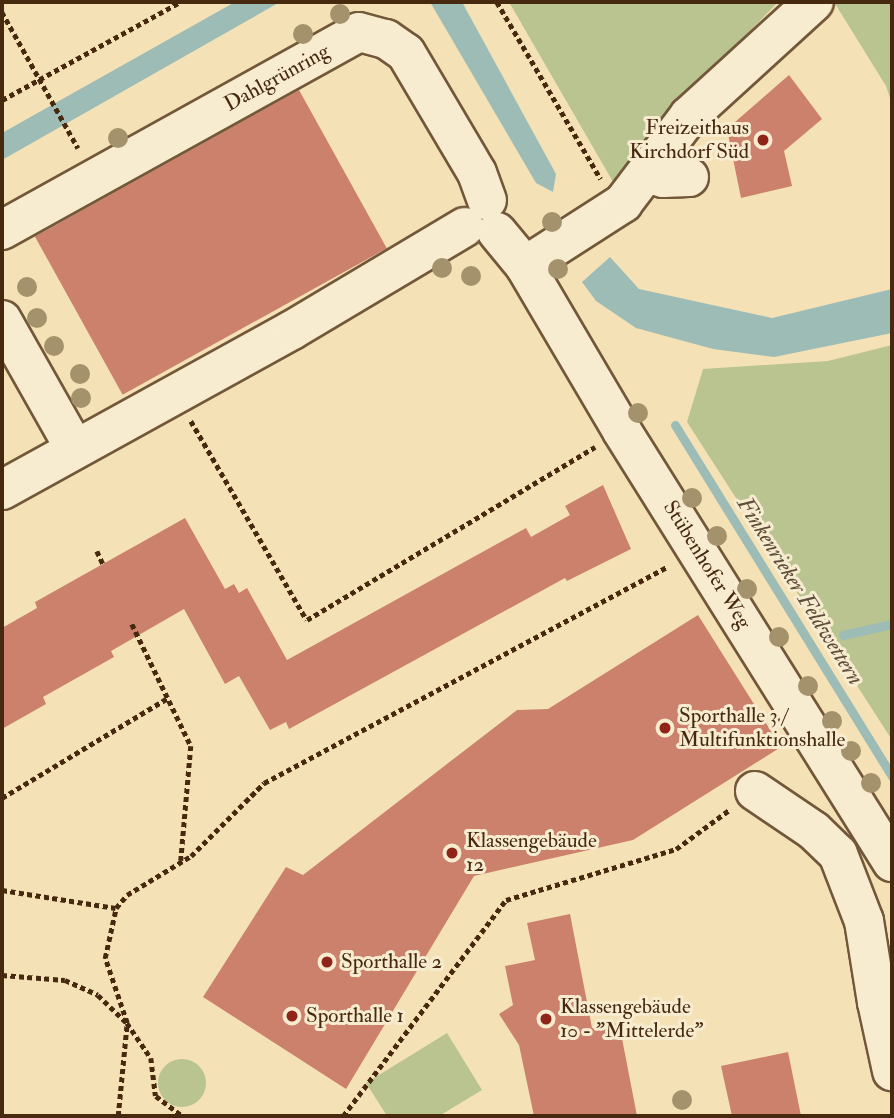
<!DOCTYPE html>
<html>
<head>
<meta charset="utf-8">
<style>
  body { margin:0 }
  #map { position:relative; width:894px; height:1118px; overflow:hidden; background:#f4e2b6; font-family:"IM FELL Double Pica",serif }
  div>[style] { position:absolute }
  .green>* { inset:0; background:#b9c490 }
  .round { border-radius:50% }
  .water>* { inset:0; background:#9ebcb6 }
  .stream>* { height:9px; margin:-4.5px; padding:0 4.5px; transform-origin:4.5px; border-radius:4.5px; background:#9ebcb6 }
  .building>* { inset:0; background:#cc816c; transform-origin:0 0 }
  .path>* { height:4.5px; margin-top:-2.25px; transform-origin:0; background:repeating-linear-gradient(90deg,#46290f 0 5px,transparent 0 8.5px) }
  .roads { filter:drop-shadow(2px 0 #725739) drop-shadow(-2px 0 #725739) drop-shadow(0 2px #725739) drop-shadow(0 -2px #725739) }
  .minor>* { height:38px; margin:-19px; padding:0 19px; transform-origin:19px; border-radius:19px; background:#f8ecd0 }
  .trees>* { width:20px; height:20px; margin:-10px; border-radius:50%; background:#a4926c }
  .dots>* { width:19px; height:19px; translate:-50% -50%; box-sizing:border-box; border:4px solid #f8ecd0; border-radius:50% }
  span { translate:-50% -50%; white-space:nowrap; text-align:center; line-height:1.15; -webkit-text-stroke:6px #f8ecd0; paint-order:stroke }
  .street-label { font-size:21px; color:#46290f }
  .poi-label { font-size:21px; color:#46290f }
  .right { translate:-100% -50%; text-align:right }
  .left { translate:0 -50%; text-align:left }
  .water-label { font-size:23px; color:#5c4e39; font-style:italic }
  .frame { position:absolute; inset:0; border:4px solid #46290f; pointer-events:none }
</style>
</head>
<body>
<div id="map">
  <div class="green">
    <i style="clip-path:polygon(509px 2px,778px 2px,666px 117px,616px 187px)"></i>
    <i style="clip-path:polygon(834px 2px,892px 2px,892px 104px,886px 86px)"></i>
    <i style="clip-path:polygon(892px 345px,892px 740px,687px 422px,703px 369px,828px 361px)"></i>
    <i style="clip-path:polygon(447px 1033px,482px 1090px,439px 1116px,387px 1116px,366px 1083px)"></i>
    <i class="round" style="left:158px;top:1059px;width:48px;height:48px"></i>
  </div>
  <div class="water">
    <i style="clip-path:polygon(235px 2px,280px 2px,2px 160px,2px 133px)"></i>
    <i style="clip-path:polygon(430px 2px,462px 2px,556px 174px,553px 192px,536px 183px)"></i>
    <i style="clip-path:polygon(610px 257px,639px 289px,772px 318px,892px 289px,892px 333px,774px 357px,713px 349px,636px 328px,596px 301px,582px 282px)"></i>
  </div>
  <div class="stream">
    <i style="left:675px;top:425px;width:414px;rotate:58.3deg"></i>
    <i style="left:843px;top:635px;width:50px;rotate:-12.7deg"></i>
  </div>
  <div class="building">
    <i style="clip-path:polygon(789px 75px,822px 119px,784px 151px,792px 186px,741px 198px,727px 129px)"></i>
    <i style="left:299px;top:90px;width:181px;height:302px;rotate:61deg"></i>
    <i style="clip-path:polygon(603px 485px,631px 549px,567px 581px,565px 578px,289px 729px,286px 722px,270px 730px,239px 676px,225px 684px,184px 609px,111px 651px,114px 657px,43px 697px,46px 704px,2px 729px,2px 628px,37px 608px,35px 602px,185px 518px,225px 589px,234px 584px,239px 593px,247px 588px,287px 660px,526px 528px,531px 537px,570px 515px,565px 506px)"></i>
    <i style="clip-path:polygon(698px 615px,781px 747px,633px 840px,474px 876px,346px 1089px,203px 997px,286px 867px,303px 875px,517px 710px,548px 709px)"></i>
    <i style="clip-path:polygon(570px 914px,592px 1028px,619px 1023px,637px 1116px,534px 1116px,519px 1045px,499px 1014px,513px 1005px,505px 966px,535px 960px,527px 923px)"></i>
    <i style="clip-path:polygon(788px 1052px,801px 1116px,732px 1116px,721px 1066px)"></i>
  </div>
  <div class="path">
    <i style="left:497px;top:2px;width:205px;rotate:59.6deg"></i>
    <i style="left:2px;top:12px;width:156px;rotate:60.8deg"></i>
    <i style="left:2px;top:100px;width:203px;rotate:-28.8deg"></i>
    <i style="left:191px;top:421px;width:230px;rotate:59.8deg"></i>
    <i style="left:307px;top:620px;width:336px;rotate:-31deg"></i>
    <i style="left:97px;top:551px;width:14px;rotate:65deg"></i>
    <i style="left:132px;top:624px;width:136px;rotate:64.2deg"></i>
    <i style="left:191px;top:746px;width:115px;rotate:95deg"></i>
    <i style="left:2px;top:798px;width:194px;rotate:-31.1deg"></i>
    <i style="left:2px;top:890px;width:115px;rotate:9deg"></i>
    <i style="left:2px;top:975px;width:63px;rotate:4.5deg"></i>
    <i style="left:65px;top:980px;width:36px;rotate:24deg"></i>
    <i style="left:98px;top:995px;width:40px;rotate:44deg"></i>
    <i style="left:127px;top:1023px;width:42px;rotate:55.6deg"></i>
    <i style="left:151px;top:1058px;width:38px;rotate:83deg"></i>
    <i style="left:156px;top:1096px;width:34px;rotate:37deg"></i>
    <i style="left:118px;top:1116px;width:93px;rotate:-84.5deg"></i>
    <i style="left:127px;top:1023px;width:69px;rotate:-108.7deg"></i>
    <i style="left:105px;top:958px;width:51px;rotate:-77.6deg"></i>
    <i style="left:116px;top:908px;width:17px;rotate:-50deg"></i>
    <i style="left:127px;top:895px;width:75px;rotate:-31.4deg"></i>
    <i style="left:191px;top:856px;width:103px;rotate:-45deg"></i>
    <i style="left:264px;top:783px;width:456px;rotate:-28.2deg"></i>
    <i style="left:343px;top:1116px;width:271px;rotate:-53deg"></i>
    <i style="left:506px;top:900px;width:177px;rotate:-16.7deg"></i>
    <i style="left:676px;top:849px;width:66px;rotate:-36.3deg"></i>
  </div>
  <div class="roads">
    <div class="minor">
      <i style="left:646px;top:173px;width:18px;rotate:16deg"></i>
      <i style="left:663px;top:178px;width:26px;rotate:-2deg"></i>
      <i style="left:2px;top:230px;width:408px;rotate:-29deg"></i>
      <i style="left:359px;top:32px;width:28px;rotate:15deg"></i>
      <i style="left:386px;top:39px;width:24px;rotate:35deg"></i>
      <i style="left:406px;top:53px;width:139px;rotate:59.4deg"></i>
      <i style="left:477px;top:173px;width:29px;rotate:70deg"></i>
      <i style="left:497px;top:232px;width:44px;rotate:50.5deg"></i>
      <i style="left:525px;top:266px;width:191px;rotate:59.5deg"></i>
      <i style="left:622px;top:431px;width:509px;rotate:57.93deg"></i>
      <i style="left:525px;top:266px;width:117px;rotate:-32.7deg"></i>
      <i style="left:623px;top:203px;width:109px;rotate:-52.8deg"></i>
      <i style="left:689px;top:116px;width:169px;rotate:-42.4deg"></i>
      <i style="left:2px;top:320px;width:148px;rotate:60.5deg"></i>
      <i style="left:2px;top:490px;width:331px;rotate:-28.9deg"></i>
      <i style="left:292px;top:330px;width:201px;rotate:-30.8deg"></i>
      <i style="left:755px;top:791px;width:71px;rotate:34.1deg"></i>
      <i style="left:814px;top:831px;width:33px;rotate:44deg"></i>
      <i style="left:838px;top:854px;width:72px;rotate:68.8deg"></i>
      <i style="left:864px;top:921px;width:82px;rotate:80.9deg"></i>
      <i style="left:877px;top:1002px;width:16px;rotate:-18deg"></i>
      <i style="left:877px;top:1002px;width:71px;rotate:77.7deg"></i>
    </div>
  </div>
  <div class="trees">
    <i style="left:340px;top:14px"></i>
    <i style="left:303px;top:34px"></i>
    <i style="left:118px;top:138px"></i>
    <i style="left:552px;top:222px"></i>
    <i style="left:442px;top:268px"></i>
    <i style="left:558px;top:269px"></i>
    <i style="left:471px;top:276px"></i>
    <i style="left:27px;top:287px"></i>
    <i style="left:37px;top:318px"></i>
    <i style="left:54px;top:346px"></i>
    <i style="left:80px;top:374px"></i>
    <i style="left:81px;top:398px"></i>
    <i style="left:638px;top:413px"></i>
    <i style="left:692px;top:498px"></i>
    <i style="left:717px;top:536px"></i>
    <i style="left:747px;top:589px"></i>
    <i style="left:779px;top:637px"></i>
    <i style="left:808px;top:686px"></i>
    <i style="left:832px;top:721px"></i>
    <i style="left:851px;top:751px"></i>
    <i style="left:871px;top:783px"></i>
    <i style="left:682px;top:1100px"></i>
  </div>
  <div class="dots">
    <i style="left:763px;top:140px;background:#8f2418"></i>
    <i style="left:665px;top:728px;background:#8f2418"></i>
    <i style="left:452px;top:853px;background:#8f2418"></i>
    <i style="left:327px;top:962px;background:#8f2418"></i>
    <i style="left:292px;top:1016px;background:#8f2418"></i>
    <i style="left:546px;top:1019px;background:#8f2418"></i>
  </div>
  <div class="street-label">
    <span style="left:277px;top:78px;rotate:-29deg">Dahlgrünring</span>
    <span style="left:707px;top:565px;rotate:58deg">Stübenhofer Weg</span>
  </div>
  <div class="poi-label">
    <span class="right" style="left:749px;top:140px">Freizeithaus<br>Kirchdorf Süd</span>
    <span class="left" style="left:679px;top:728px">Sporthalle 3 /<br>Multifunktionshalle</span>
    <span class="left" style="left:466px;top:853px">Klassengebäude<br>12</span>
    <span class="left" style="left:341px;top:962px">Sporthalle 2</span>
    <span class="left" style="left:560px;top:1019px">Klassengebäude<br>10 - "Mittelerde"</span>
    <span class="left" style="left:306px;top:1016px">Sporthalle 1</span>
  </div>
  <div class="water-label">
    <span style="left:800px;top:591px;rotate:58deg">Finkenrieker Feldwettern</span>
  </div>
  <div class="frame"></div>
</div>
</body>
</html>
